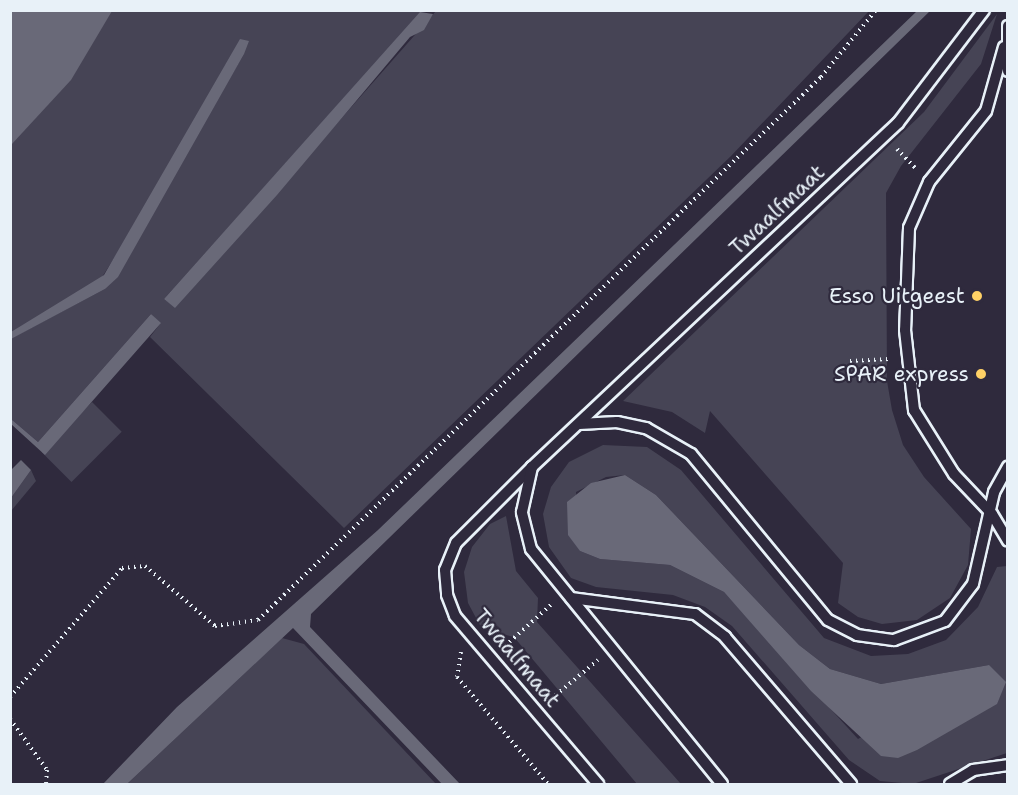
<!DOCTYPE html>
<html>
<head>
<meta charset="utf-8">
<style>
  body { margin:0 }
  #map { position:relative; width:1018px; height:795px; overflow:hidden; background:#2f2a3d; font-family:"Shantell Sans",sans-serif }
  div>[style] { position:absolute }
  .green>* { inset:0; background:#464455; transform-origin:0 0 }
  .water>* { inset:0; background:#696978 }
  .path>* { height:4px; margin-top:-2px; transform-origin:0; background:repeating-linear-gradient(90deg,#e8f1f8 0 1.5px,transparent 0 6px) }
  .roads { filter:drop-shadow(2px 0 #e8f1f8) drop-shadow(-2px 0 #e8f1f8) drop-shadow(0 2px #e8f1f8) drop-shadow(0 -2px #e8f1f8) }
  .service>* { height:10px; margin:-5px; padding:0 5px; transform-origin:5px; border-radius:5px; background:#2f2a3d }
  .dots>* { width:16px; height:16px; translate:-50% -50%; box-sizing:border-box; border:3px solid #2f2a3d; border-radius:50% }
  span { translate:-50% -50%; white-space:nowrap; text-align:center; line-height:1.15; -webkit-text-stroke:4.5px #2f2a3d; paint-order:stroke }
  .street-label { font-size:21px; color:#e8f1f8 }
  .poi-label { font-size:21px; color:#e8f1f8 }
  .right { translate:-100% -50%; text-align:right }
  .frame { position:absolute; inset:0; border:12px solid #e8f1f8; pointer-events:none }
</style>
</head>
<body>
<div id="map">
  <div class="green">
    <i style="clip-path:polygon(11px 11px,422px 11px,164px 299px,175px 307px,436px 11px,869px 11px,731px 156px,344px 528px,150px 337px,160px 324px,151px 314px,38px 442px,11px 419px,10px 339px,105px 289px,244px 54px,97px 285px,11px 334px)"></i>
    <i style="clip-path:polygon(997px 14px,981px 64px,901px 166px,886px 193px,887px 381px,892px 410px,903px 445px,924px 477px,971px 529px,968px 565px,950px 598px,917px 620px,882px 624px,858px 617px,838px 603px,843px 563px,710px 411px,705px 433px,672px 412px,623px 401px,924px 112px)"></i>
    <i style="left:92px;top:402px;width:42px;height:71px;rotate:45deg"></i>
    <i style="clip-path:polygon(evenodd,603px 445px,647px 447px,681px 470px,824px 638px,871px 656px,908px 654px,946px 640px,978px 607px,997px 567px,1007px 566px,1007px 753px,913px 784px,880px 781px,849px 760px,732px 626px,705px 607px,673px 595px,596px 587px,571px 578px,549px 547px,543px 514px,551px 487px,569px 462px,603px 445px,625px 475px,656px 495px,799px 645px,830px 669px,881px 684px,989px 665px,858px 739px,724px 592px,670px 565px,600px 559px,580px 551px,576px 492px,606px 477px,625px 475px)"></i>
    <i style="clip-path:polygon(31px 470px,36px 481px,11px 511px,11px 498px)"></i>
    <i style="clip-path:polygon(506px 516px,516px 571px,538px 598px,537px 622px,681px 784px,637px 784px,514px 637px,482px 629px,468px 603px,464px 572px,472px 547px,490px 524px)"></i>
    <i style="clip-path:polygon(282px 638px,304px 644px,436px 784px,127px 784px)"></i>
  </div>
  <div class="water">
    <i style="clip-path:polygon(11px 10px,112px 11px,71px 80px,11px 145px)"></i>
    <i style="clip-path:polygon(917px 11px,930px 11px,311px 614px,310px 627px,460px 784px,442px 784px,293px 628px,127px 784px,103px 784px,177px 707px,378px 530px)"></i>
    <i style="clip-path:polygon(420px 12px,433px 14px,424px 30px,410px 37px,277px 195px,175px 308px,164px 299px)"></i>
    <i style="clip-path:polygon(240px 39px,249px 41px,244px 54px,118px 277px,105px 289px,11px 339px,11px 332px,104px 275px)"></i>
    <i style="clip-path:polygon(151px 314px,161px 323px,45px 455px,11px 424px,11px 419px,38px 442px)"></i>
    <i style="clip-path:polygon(21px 460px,31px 470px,11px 498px,11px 470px)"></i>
    <i style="clip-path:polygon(625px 475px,656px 495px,799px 645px,830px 669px,881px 684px,989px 665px,1006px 682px,997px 704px,917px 750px,898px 758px,881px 756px,811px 691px,724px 592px,670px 565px,600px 559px,580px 551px,568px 535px,567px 502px,591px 483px)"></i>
  </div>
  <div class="path">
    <i style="left:897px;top:149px;width:29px;rotate:46deg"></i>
    <i style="left:850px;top:361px;width:39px;rotate:-3deg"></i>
    <i style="left:505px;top:646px;width:64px;rotate:-41.9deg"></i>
    <i style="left:461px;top:652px;width:25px;rotate:99deg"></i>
    <i style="left:457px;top:677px;width:140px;rotate:49.6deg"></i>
    <i style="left:10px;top:697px;width:171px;rotate:-49deg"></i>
    <i style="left:122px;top:568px;width:23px;rotate:-5deg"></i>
    <i style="left:145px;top:566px;width:92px;rotate:40.6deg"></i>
    <i style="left:215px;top:626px;width:43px;rotate:-7.9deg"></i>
    <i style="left:258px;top:620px;width:782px;rotate:-43.96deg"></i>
    <i style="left:821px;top:77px;width:87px;rotate:-50.6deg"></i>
    <i style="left:551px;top:699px;width:61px;rotate:-39.7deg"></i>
    <i style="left:10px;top:719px;width:63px;rotate:54deg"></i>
    <i style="left:47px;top:770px;width:14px;rotate:94deg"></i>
  </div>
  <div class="roads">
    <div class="service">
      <i style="left:1008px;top:26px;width:45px;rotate:90deg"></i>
      <i style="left:1004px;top:47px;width:66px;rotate:105.7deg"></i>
      <i style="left:986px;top:111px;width:91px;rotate:128.8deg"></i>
      <i style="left:929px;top:182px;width:50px;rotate:113.5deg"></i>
      <i style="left:909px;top:228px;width:102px;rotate:92.2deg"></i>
      <i style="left:905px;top:330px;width:81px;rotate:83.6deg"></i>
      <i style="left:914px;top:410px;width:75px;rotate:58deg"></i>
      <i style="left:954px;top:474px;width:55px;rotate:46.5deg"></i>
      <i style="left:992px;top:514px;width:31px;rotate:59deg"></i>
      <i style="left:579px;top:424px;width:38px;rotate:-3deg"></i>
      <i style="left:617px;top:422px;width:30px;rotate:12deg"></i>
      <i style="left:646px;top:428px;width:52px;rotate:30deg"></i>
      <i style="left:691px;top:454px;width:215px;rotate:50.5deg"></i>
      <i style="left:828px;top:620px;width:33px;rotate:27deg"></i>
      <i style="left:857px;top:635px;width:37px;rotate:8deg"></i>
      <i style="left:894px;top:640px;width:54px;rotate:-20.4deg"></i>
      <i style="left:945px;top:621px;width:46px;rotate:-52.9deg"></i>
      <i style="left:973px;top:584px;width:94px;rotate:-77.1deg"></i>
      <i style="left:994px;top:492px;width:29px;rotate:-61deg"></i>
      <i style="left:532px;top:467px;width:107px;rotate:135deg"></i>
      <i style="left:456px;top:543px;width:29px;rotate:112deg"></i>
      <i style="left:445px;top:570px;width:25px;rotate:85deg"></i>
      <i style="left:447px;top:595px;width:22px;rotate:69deg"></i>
      <i style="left:455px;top:616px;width:221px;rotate:49.6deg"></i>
      <i style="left:571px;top:598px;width:125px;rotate:7.4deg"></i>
      <i style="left:695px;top:614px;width:38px;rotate:37deg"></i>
      <i style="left:725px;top:637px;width:194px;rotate:49.4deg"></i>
      <i style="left:722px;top:784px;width:303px;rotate:-129.1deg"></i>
      <i style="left:531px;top:549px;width:38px;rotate:-104deg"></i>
      <i style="left:522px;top:512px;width:46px;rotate:-77.5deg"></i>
      <i style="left:532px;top:467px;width:502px;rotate:-43.23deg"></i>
      <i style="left:898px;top:123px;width:142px;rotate:-52.7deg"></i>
      <i style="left:950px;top:784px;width:27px;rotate:-31deg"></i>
      <i style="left:973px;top:770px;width:35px;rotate:-8deg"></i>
    </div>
  </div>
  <div class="dots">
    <i style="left:977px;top:296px;background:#ffd166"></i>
    <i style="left:981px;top:374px;background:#ffd166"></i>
  </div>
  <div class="street-label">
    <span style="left:777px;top:210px;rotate:-43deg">Twaalfmaat</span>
    <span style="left:517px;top:658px;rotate:50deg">Twaalfmaat</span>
  </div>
  <div class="poi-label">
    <span class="right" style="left:965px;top:296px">Esso Uitgeest</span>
    <span class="right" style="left:969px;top:374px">SPAR express</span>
  </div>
  <div class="frame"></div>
</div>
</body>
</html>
